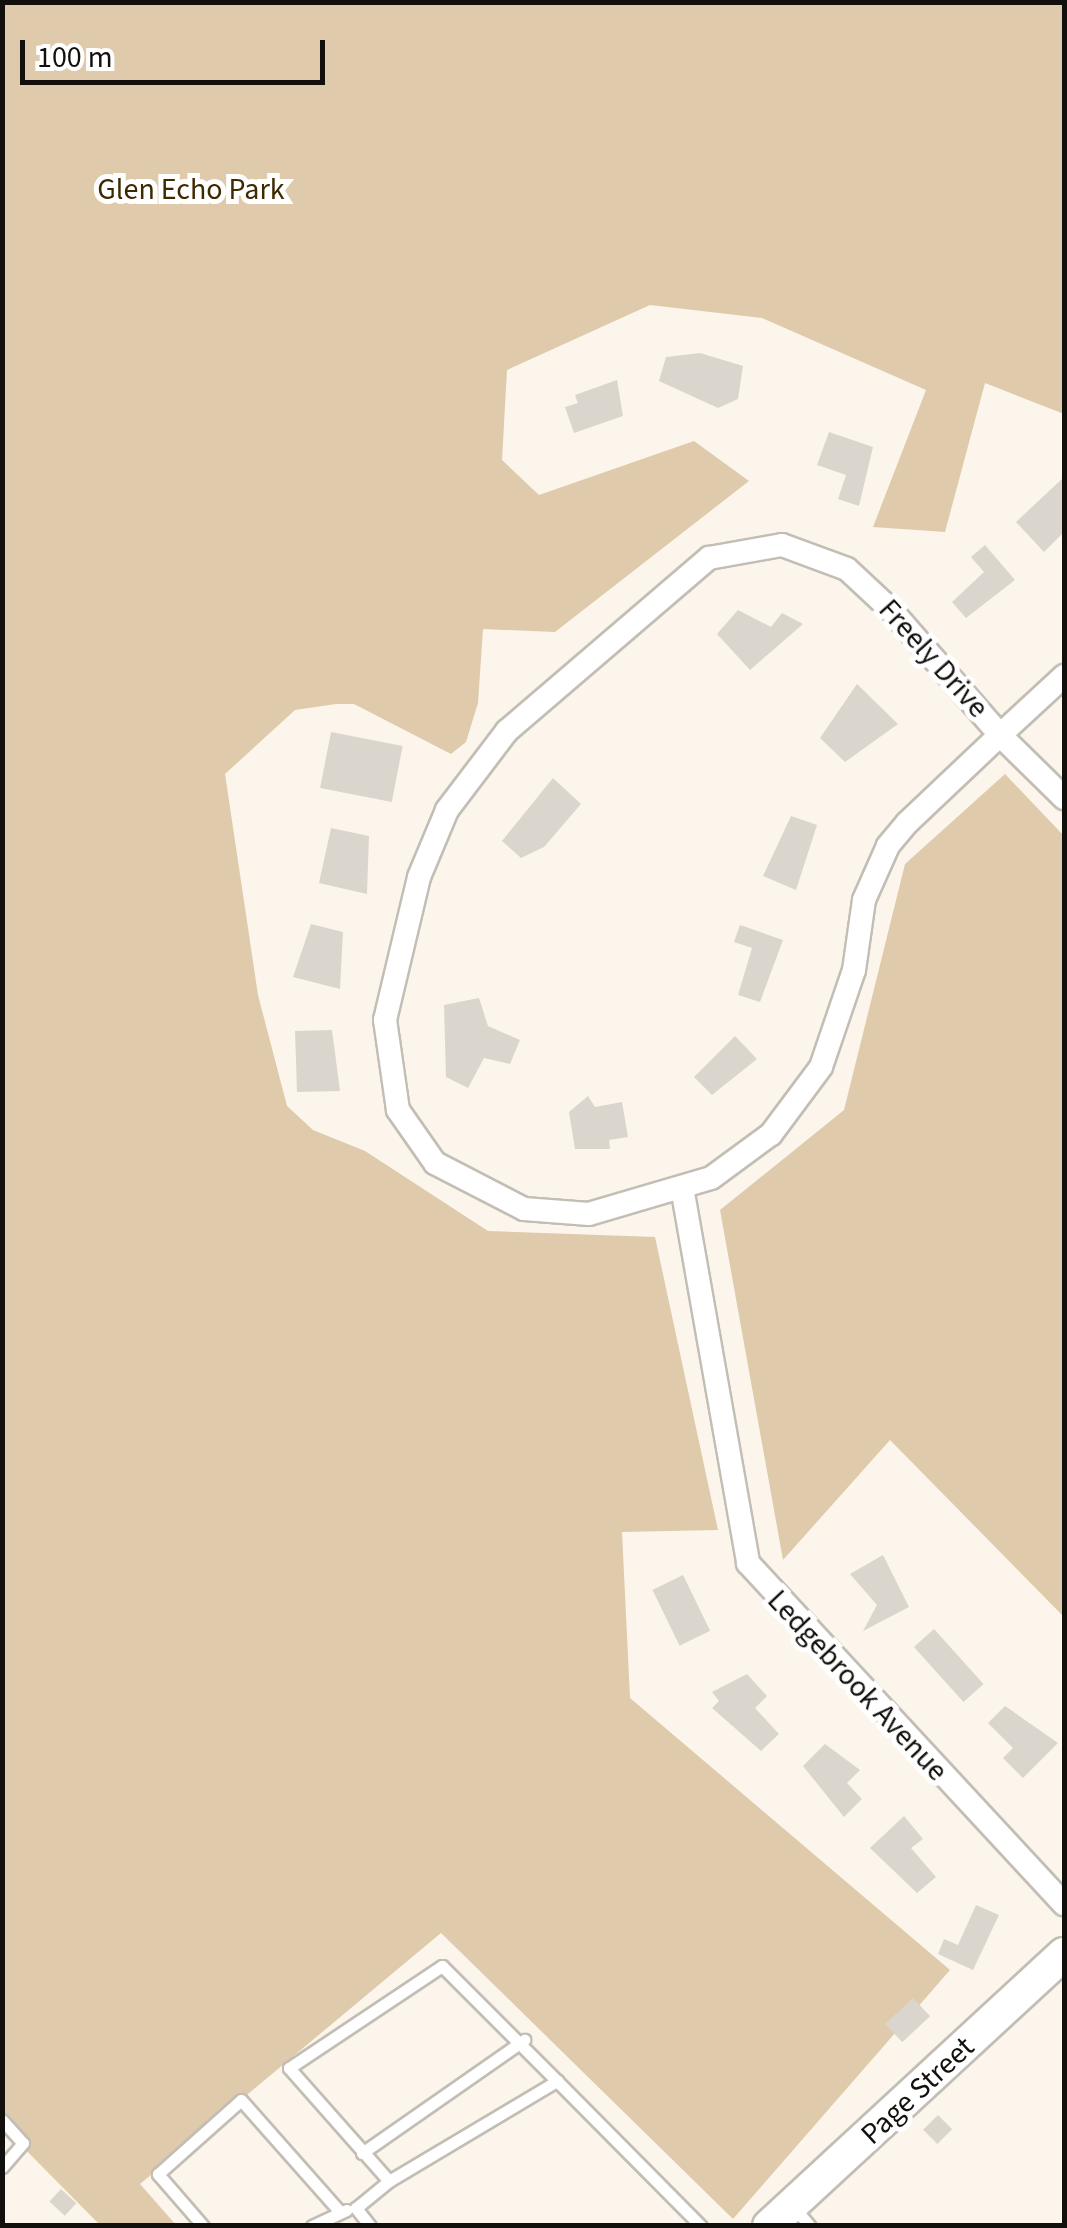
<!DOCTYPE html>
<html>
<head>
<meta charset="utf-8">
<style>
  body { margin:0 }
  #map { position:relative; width:1067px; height:2228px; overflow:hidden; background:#fbf5ec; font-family:"Source Sans 3",sans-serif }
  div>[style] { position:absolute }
  .green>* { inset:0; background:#dfcbab }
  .building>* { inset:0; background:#dbd6cd; transform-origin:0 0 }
  .roads { filter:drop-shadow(2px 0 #c3beb5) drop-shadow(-2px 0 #c3beb5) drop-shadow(0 2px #c3beb5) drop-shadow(0 -2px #c3beb5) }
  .lane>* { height:11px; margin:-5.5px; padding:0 5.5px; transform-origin:5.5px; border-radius:5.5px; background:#fff }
  .street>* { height:22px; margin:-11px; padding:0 11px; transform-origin:11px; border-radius:11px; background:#fff }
  .secondary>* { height:32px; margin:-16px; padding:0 16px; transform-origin:16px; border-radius:16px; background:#fff }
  span { translate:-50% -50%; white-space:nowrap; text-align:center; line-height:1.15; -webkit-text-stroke:10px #fff; paint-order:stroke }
  .park-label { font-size:30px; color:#3e2900 }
  .street-label { font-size:30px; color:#12100d }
  .frame { position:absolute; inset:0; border:5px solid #12100d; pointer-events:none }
  .scale { position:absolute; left:20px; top:40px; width:305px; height:45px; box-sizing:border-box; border:5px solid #12100d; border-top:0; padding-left:12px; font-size:30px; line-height:35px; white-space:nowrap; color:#12100d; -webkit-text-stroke:8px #fff; paint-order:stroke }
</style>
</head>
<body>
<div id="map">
  <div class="green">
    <i style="clip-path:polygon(2px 3px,1064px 3px,1064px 414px,985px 383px,945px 532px,873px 527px,926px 390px,762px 318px,650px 305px,507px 370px,502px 460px,539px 495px,694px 441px,749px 481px,555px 632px,483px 629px,478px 703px,466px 742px,451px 754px,354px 704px,336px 704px,295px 710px,225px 774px,258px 995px,287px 1106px,313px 1130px,365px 1151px,488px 1231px,655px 1237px,718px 1530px,622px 1532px,630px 1698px,950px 1970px,733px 2219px,441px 1933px,140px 2184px,176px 2225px,100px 2225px,3px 2127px)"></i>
    <i style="clip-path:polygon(1005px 774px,1064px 836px,1064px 1617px,890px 1440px,783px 1560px,720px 1210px,844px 1110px,905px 864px)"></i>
  </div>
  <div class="building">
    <i style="clip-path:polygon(700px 353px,743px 366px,738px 399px,718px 408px,659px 381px,666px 357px)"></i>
    <i style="clip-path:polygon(617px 380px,623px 416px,574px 433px,565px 407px,578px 403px,575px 395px)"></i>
    <i style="clip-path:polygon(829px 432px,873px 447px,859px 506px,838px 499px,846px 475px,817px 465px)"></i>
    <i style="clip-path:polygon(1064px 477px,1064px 532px,1044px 552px,1016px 522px)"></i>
    <i style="clip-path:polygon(985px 545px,1015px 580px,966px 618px,952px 602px,984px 572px,971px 557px)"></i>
    <i style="clip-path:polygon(738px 610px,771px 627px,782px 613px,803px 624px,750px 670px,717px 634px)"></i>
    <i style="clip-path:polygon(857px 684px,898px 724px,845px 762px,820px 738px)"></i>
    <i style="left:331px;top:732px;width:73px;height:57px;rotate:11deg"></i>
    <i style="clip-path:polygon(553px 778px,581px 804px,544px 847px,521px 858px,502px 841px)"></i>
    <i style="clip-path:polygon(791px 816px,817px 825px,796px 890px,763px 876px)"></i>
    <i style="clip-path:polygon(331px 828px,369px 836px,367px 894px,319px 883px)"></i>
    <i style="clip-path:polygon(311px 924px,343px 932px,340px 989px,293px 977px)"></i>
    <i style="clip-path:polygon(740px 925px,783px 940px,760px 1002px,738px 995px,752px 948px,734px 942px)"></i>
    <i style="clip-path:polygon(479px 998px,488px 1026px,520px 1040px,510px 1064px,484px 1058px,468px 1088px,446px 1077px,444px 1005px)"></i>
    <i style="clip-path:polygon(332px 1030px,340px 1091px,297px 1092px,295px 1031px)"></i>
    <i style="clip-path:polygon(735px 1036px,757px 1059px,712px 1095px,694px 1077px)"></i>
    <i style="clip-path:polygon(588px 1096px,595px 1107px,622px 1102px,628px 1137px,609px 1140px,610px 1149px,575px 1149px,569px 1112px)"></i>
    <i style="clip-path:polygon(883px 1555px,909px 1607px,863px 1631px,877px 1605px,850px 1574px)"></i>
    <i style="left:683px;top:1575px;width:62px;height:34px;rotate:64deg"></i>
    <i style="left:934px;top:1629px;width:74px;height:27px;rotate:48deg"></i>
    <i style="clip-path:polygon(747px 1674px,767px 1696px,755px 1708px,779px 1734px,761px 1751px,712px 1708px,719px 1701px,712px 1692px)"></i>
    <i style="clip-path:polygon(1005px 1706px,1058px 1743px,1023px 1778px,1003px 1758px,1013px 1748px,988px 1723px)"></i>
    <i style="clip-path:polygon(825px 1744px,860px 1770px,847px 1783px,862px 1799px,844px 1817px,803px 1766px)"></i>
    <i style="clip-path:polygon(904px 1816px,923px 1839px,911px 1848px,936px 1877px,917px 1893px,870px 1848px)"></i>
    <i style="clip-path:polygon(976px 1905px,999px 1915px,973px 1970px,938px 1954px,944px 1939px,958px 1945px)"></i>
    <i style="left:913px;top:1998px;width:25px;height:38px;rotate:47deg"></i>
    <i style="left:938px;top:2115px;width:20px;height:21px;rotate:45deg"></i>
    <i style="left:61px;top:2189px;width:21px;height:17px;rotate:43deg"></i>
  </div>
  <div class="roads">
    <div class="lane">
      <i style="left:2px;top:2120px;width:31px;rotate:48deg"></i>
      <i style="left:23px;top:2143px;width:32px;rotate:131deg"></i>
      <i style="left:362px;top:2153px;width:198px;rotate:-34.9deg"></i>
      <i style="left:389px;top:2181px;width:151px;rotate:-131.5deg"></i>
      <i style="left:289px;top:2068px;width:184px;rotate:-33.7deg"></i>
      <i style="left:442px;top:1966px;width:163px;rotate:45deg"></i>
      <i style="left:793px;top:2206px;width:26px;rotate:50deg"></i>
      <i style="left:203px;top:2226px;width:69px;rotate:-130.9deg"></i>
      <i style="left:158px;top:2174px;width:111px;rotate:-41.7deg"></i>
      <i style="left:241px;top:2100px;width:149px;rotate:48.5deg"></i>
      <i style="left:312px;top:2226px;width:38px;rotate:-25deg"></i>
      <i style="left:370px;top:2226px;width:23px;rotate:-128deg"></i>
      <i style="left:356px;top:2208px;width:43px;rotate:-39.3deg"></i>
      <i style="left:389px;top:2181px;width:196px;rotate:-30.8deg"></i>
      <i style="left:557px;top:2081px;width:204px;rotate:45.2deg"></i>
    </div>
    <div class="street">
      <i style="left:1064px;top:676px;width:87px;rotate:137.3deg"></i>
      <i style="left:1000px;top:735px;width:128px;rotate:136.6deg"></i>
      <i style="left:907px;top:823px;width:30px;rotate:130deg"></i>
      <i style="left:888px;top:846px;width:59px;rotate:114deg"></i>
      <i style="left:864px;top:900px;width:71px;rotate:98.1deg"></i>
      <i style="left:854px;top:970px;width:102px;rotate:108.8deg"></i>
      <i style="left:821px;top:1067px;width:84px;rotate:126.7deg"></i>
      <i style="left:771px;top:1134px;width:74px;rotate:143.7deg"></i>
      <i style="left:711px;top:1178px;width:127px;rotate:163.6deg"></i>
      <i style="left:589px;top:1214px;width:65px;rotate:-175.6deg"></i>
      <i style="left:524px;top:1209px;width:100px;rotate:-152.7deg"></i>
      <i style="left:435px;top:1163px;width:65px;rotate:-124.9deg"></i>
      <i style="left:398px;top:1110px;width:91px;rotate:-98.2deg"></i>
      <i style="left:385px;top:1020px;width:147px;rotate:-76.6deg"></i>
      <i style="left:419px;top:877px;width:73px;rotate:-67.3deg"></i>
      <i style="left:447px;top:810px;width:99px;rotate:-52.8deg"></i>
      <i style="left:507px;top:731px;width:266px;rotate:-40.6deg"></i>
      <i style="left:709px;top:558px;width:74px;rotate:-10.1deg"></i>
      <i style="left:782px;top:545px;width:69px;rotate:20.3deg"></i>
      <i style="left:847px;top:569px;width:62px;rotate:43deg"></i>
      <i style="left:892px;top:611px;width:164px;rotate:48.9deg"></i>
      <i style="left:1000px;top:735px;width:90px;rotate:44.5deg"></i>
      <i style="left:683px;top:1193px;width:376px;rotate:80deg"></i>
      <i style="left:748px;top:1563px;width:465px;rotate:47.2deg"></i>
    </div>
    <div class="secondary">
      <i style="left:769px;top:2226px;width:401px;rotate:-42.7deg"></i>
    </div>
  </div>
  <div class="park-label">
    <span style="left:191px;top:190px">Glen Echo Park</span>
  </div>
  <div class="street-label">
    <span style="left:933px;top:659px;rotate:48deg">Freely Drive</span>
    <span style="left:857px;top:1686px;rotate:47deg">Ledgebrook Avenue</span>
    <span style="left:918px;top:2091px;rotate:-43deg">Page Street</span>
  </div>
  <div class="frame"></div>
  <div class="scale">100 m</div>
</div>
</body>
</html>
